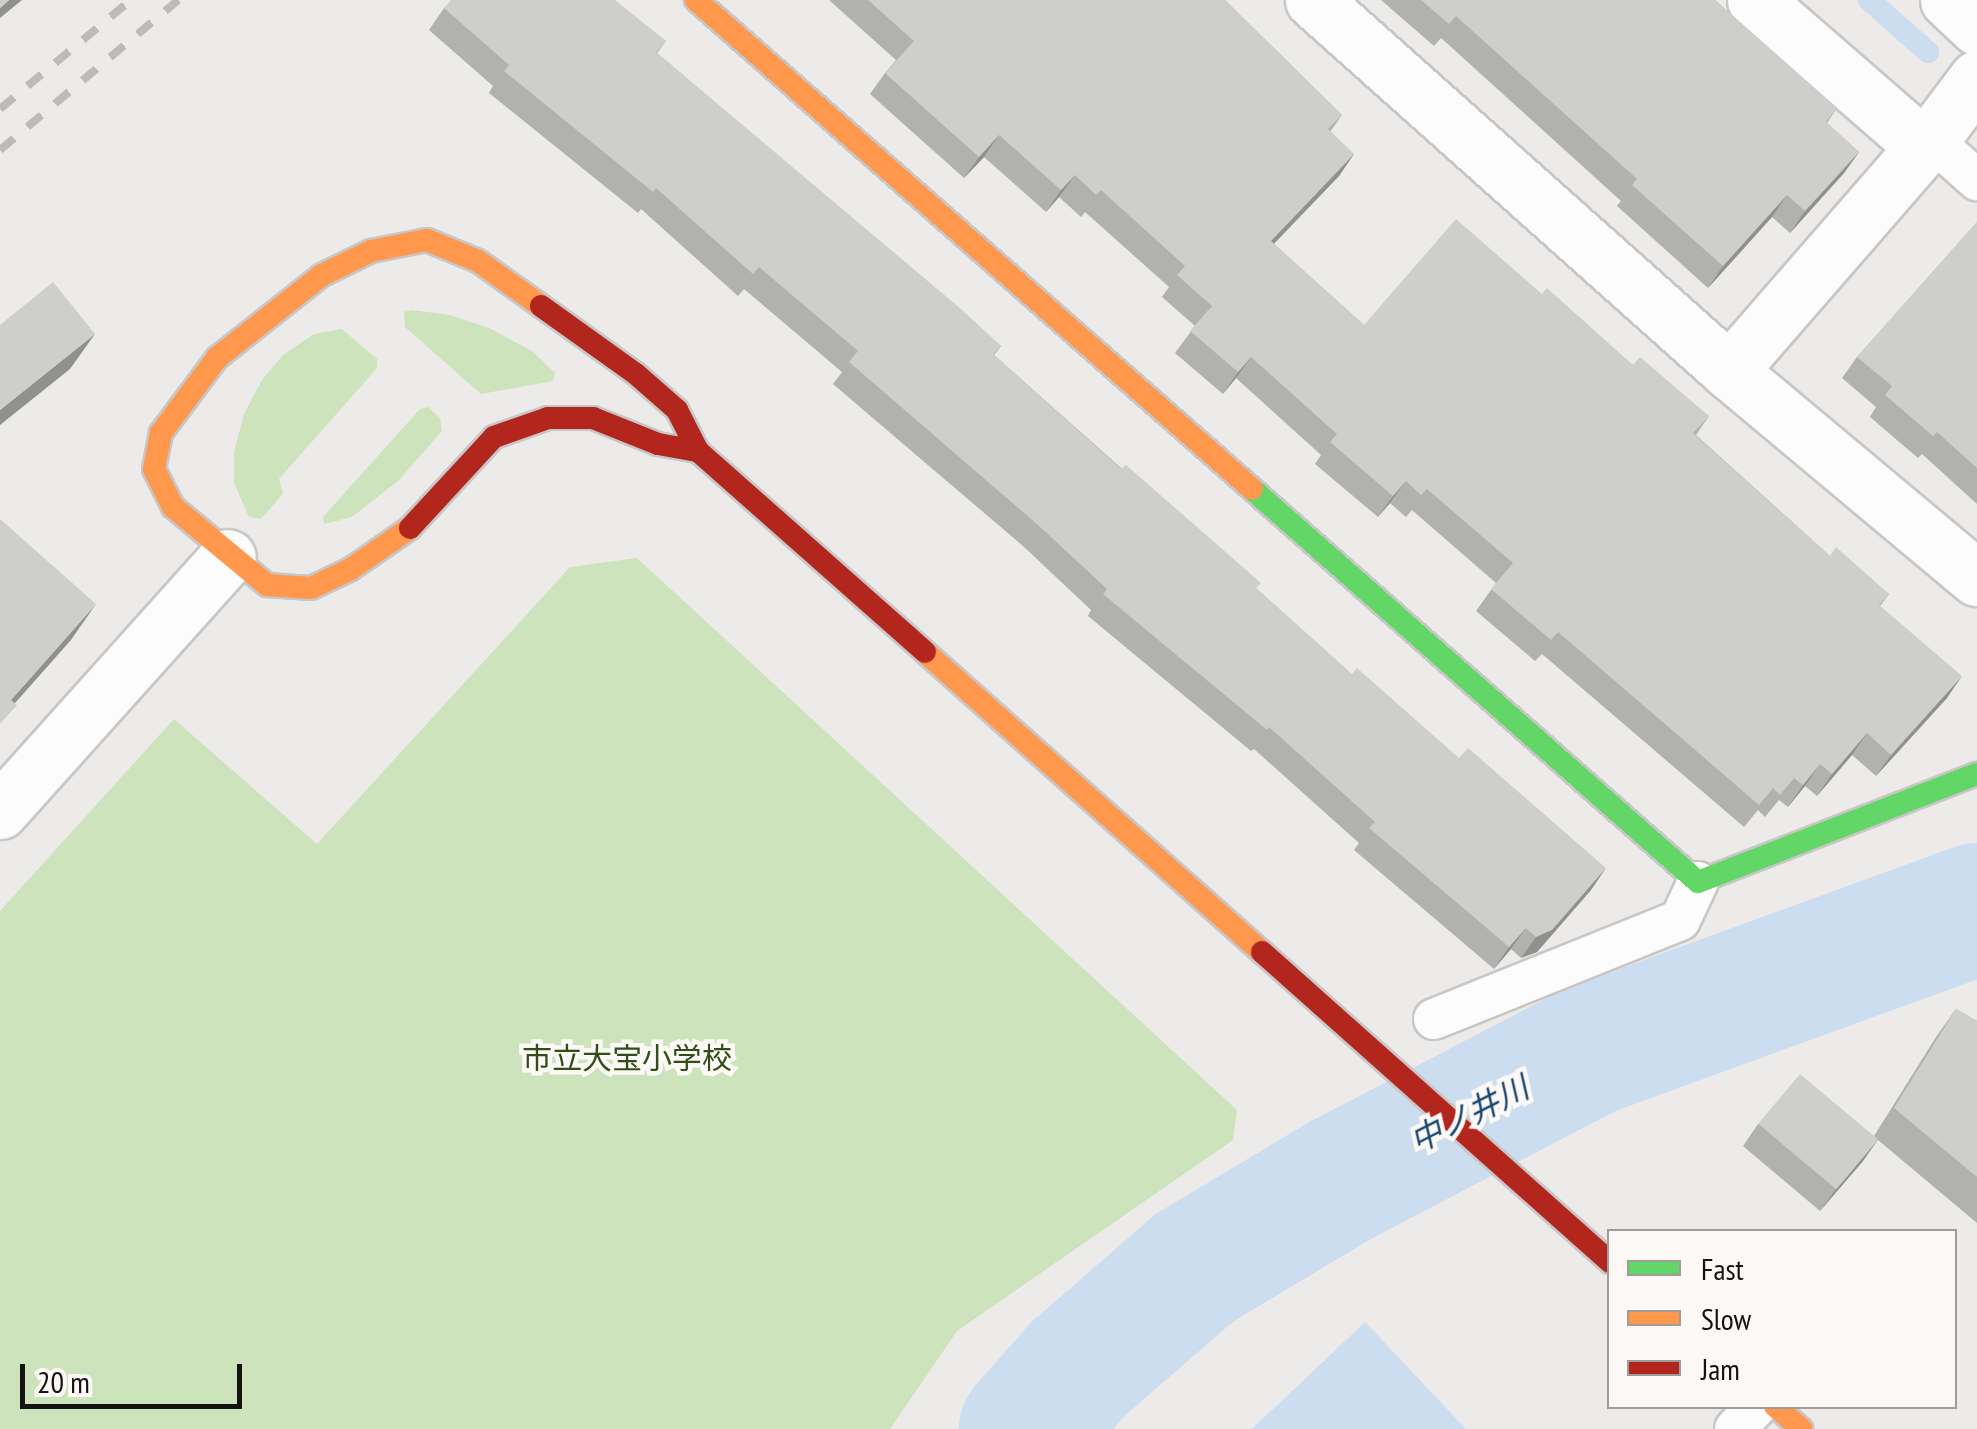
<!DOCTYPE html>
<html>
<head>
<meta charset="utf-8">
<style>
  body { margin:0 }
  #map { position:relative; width:1977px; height:1429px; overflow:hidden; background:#ecebe9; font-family:"PT Sans Narrow","Noto Sans JP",sans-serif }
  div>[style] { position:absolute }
  .green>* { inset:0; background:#cde3bb }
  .water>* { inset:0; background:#cbddef }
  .stream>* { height:22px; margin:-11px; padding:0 11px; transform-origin:11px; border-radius:11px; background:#cbddef }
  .river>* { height:132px; margin:-66px; padding:0 66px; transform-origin:66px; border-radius:66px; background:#cbddef }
  .roads { filter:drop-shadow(2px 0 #c8c7c6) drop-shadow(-2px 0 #c8c7c6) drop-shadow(0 2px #c8c7c6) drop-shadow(0 -2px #c8c7c6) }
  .lane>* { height:40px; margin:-20px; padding:0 20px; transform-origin:20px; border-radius:20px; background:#fcfcfc }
  .street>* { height:55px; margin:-27.5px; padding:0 27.5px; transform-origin:27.5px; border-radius:27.5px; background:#fcfcfc }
  .fast>* { height:22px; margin:-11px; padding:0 11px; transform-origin:11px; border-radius:11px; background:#63d668 }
  .slow>* { height:22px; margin:-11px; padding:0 11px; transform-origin:11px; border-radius:11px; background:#ff974d }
  .jam>* { height:22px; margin:-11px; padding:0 11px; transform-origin:11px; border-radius:11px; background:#b3261e }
  .rail>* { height:8px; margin-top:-4px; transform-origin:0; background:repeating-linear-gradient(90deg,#bcbbba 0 18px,transparent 0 36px) }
  .wall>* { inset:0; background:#b1b1af }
  .shaded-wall>* { inset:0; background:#90908f }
  .building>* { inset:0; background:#cececc; transform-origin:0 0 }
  span { translate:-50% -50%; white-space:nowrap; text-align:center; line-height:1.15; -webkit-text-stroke:9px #fbf8f5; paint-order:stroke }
  .park-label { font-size:30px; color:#314e18 }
  .water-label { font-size:32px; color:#184671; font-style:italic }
  .legend { position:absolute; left:1607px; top:1229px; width:350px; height:180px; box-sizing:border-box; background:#fbf8f5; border:2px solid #9f9c9a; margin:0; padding:12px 18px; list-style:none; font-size:30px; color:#141312 }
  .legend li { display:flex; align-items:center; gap:20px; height:50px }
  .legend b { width:50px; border:2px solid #9f9c9a }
  .scale { position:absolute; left:20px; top:1364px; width:222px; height:45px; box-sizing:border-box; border:5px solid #141312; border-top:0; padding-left:12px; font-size:30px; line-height:35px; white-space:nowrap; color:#141312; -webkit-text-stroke:8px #fbf8f5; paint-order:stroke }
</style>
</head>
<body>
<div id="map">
  <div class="green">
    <i style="clip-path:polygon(412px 310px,450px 315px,489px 328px,532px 351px,555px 373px,553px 381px,481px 394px,405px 327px,404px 312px)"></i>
    <i style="clip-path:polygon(342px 329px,377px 359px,377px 368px,279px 479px,283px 494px,261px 519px,249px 517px,234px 483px,234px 452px,244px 414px,262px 380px,283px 355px,314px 334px)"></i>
    <i style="clip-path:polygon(428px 407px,440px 418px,442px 431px,399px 480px,352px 517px,324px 524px,323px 517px,420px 409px)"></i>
    <i style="clip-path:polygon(637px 558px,1237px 1110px,1233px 1140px,957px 1331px,890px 1429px,0 1429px,0 911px,174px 719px,317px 844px,570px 567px)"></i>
  </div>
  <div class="water">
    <i style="clip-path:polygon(1365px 1322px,1466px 1429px,1252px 1429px)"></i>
  </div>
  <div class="stream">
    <i style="left:1869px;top:0;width:79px;rotate:41.4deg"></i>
  </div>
  <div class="river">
    <i style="left:1025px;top:1429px;width:80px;rotate:-48.5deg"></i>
    <i style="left:1078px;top:1369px;width:154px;rotate:-41deg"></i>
    <i style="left:1194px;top:1268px;width:174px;rotate:-30.9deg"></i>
    <i style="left:1343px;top:1179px;width:279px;rotate:-27.6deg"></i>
    <i style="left:1590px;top:1050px;width:412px;rotate:-20deg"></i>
  </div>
  <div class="roads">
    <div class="lane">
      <i style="left:1931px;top:139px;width:62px;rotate:41.7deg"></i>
      <i style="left:1434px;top:1019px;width:265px;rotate:-21.9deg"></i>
      <i style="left:1680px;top:920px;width:42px;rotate:-64.7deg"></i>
      <i style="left:1735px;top:1429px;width:32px;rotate:-46deg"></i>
    </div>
    <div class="street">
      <i style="left:1313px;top:0;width:557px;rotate:41.73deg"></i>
      <i style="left:1729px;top:371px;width:323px;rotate:39.9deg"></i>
      <i style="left:1755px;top:0;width:224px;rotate:41deg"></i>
      <i style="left:1948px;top:0;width:40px;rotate:43deg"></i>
      <i style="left:1729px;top:371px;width:308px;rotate:-49deg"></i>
      <i style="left:1931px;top:139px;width:76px;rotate:-53deg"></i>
      <i style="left:0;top:811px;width:341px;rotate:-48.1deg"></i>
    </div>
    <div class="fast">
      <i style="left:1252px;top:489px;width:594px;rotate:41.39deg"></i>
      <i style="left:1698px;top:882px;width:299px;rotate:-21.2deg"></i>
    </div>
    <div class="slow">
      <i style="left:696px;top:0;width:740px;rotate:41.33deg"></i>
      <i style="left:410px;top:528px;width:72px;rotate:145.2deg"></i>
      <i style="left:351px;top:569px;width:44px;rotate:154.6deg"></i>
      <i style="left:311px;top:588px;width:44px;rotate:-176.1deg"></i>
      <i style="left:267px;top:585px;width:122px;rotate:-140.3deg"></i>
      <i style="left:173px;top:507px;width:42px;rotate:-116.6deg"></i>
      <i style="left:154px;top:469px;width:37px;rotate:-79deg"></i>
      <i style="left:161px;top:433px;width:94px;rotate:-53.3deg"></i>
      <i style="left:217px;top:358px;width:134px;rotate:-38.3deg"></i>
      <i style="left:322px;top:275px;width:55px;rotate:-26.1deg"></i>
      <i style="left:371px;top:251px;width:57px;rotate:-11.1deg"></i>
      <i style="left:427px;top:240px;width:55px;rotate:22.4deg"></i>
      <i style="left:478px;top:261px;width:77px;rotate:35.5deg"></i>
      <i style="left:925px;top:652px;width:451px;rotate:41.7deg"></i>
      <i style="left:1775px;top:1406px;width:35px;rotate:41deg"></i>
    </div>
    <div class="jam">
      <i style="left:541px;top:306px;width:117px;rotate:35.6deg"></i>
      <i style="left:636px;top:374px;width:55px;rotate:41.3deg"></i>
      <i style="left:677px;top:410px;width:46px;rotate:62.9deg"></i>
      <i style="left:698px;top:451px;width:303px;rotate:41.5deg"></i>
      <i style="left:410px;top:528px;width:124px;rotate:-47.3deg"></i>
      <i style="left:494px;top:437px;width:57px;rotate:-19.4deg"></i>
      <i style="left:548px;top:418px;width:45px"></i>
      <i style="left:593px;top:418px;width:70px;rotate:21.8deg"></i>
      <i style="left:658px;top:444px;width:41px;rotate:9.9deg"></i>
      <i style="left:1262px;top:952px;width:466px;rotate:41.7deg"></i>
    </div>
  </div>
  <div class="rail">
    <i style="left:0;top:109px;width:170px;rotate:-39.8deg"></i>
    <i style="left:0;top:150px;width:233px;rotate:-40.1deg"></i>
  </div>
  <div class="wall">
    <i style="clip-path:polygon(829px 0,1225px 0,1342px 115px,1330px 132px,1354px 154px,1339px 176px,1274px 244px,1364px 325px,1542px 294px,1633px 365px,1709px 416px,1696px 435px,1830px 556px,1889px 594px,1880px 606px,1947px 698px,1876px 776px,1852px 755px,1817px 796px,1805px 786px,1788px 807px,1779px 800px,1765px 817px,1758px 810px,1744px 827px,1542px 654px,1535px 661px,1476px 611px,1496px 583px,1412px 510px,1406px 517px,1390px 503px,1378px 517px,1315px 464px,1321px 455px,1236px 378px,1223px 394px,1175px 353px,1195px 326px,1162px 297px,1169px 287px,1085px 212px,1081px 217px,1059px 197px,1046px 212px,984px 157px,964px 178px,870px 94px,885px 73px,896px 60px)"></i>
    <i style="clip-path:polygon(1381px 0,1715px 0,1837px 108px,1827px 123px,1859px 152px,1844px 173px,1790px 233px,1772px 217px,1708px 288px,1617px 206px,1621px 201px,1441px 38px,1434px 46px)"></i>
    <i style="clip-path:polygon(444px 8px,666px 41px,657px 53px,1001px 346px,994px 355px,1257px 589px,1591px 890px,1537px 952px,1521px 958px,1511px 949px,1494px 969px,1354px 850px,1359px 843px,1254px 749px,1251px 751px,1088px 616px,1091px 610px,1023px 546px,833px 384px,842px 372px,744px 289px,738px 296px,641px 209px,638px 213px,489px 93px,493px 86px,429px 30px)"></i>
    <i style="clip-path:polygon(1977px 222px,1977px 504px,1922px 454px,1918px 458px,1870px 417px,1876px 407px,1842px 378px,1857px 357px)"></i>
    <i style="clip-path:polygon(1956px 1009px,1977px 1021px,1977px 1223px,1878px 1140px,1863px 1161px,1820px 1211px,1743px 1146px,1758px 1124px,1874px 1136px,1936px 1037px)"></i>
  </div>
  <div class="shaded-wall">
    <i style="clip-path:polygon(9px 0,22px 0,0 18px,0 8px)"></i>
    <i style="clip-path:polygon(999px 135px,984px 157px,964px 178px,979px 157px)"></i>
    <i style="clip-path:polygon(1859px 152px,1844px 173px,1790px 233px,1805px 211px)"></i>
    <i style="clip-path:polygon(1354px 154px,1339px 176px,1255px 263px,1271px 241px)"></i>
    <i style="clip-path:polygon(1075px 175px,1059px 197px,1046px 212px,1061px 190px)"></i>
    <i style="clip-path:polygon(1787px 195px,1772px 217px,1708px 288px,1723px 266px)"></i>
    <i style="clip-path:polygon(95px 334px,70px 369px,0 425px,0 410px)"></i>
    <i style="clip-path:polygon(1251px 357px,1236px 378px,1223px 394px,1238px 372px)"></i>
    <i style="clip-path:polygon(1406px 481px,1390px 503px,1378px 517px,1393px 496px)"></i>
    <i style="clip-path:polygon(96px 604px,71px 640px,0 720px,11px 700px)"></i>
    <i style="clip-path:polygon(1962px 676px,1947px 698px,1876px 776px,1891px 755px)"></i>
    <i style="clip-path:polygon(1867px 733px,1852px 755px,1817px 796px,1832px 774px)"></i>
    <i style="clip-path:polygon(1820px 764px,1805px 786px,1788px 807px,1803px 785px)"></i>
    <i style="clip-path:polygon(1606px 868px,1591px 890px,1537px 952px,1521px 958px,1536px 937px)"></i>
    <i style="clip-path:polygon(1526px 928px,1511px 949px,1494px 969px,1509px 947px)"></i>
    <i style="clip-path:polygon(1878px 1139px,1863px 1161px,1820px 1211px,1836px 1189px)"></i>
  </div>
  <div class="building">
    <i style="clip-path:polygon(0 0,9px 0,0 8px)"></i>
    <i style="clip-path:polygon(451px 0,615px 0,666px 41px,656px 52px,961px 309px,1001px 346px,993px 354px,1121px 469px,1126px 465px,1261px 583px,1256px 588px,1352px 674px,1357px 668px,1459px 758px,1468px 748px,1606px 868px,1552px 930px,1536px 937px,1526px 928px,1509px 947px,1369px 828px,1375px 822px,1269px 727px,1267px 730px,1103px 594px,1107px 589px,1038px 525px,849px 362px,858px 351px,759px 267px,753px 274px,656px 188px,653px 192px,504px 71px,509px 65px,444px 8px)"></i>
    <i style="clip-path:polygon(868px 0,1225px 0,1342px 115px,1328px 129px,1354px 154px,1271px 241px,1364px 325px,1456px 219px,1542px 294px,1547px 288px,1633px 365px,1640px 357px,1709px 416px,1693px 433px,1830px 556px,1836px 547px,1889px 594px,1879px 605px,1962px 676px,1891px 755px,1867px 733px,1832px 774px,1820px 764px,1803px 785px,1794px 778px,1780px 795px,1773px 788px,1759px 805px,1558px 632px,1551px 640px,1491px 589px,1513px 563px,1427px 489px,1421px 495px,1406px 481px,1393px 496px,1330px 442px,1337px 434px,1251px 357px,1238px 372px,1190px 331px,1212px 306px,1177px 275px,1185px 266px,1101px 190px,1096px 195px,1075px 175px,1061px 190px,999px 135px,979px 157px,885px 73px,914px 41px)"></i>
    <i style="clip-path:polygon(1421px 0,1715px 0,1837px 108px,1826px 122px,1859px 152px,1805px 211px,1787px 195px,1723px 266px,1632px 185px,1637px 179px,1456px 16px,1449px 24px)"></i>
    <i style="clip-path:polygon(1977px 222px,1977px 468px,1937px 432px,1933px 436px,1885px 395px,1892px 386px,1857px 357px)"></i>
    <i style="clip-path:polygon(53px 282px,95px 334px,0 410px,0 325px)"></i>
    <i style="clip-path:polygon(0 519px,96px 604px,11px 700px,17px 705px,0 724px)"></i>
    <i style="clip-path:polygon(1956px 1009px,1977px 1021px,1977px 1177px,1894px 1108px)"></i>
    <i style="left:1800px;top:1074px;width:102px;height:65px;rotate:40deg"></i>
  </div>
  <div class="park-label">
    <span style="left:627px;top:1058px">市立大宝小学校</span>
  </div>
  <div class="water-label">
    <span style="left:1469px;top:1114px;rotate:-27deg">中ノ井川</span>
  </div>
  <ul class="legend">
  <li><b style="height:12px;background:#63d668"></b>Fast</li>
  <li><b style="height:12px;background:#ff974d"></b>Slow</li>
  <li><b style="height:12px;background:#b3261e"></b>Jam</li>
  </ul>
  <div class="scale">20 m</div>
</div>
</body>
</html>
